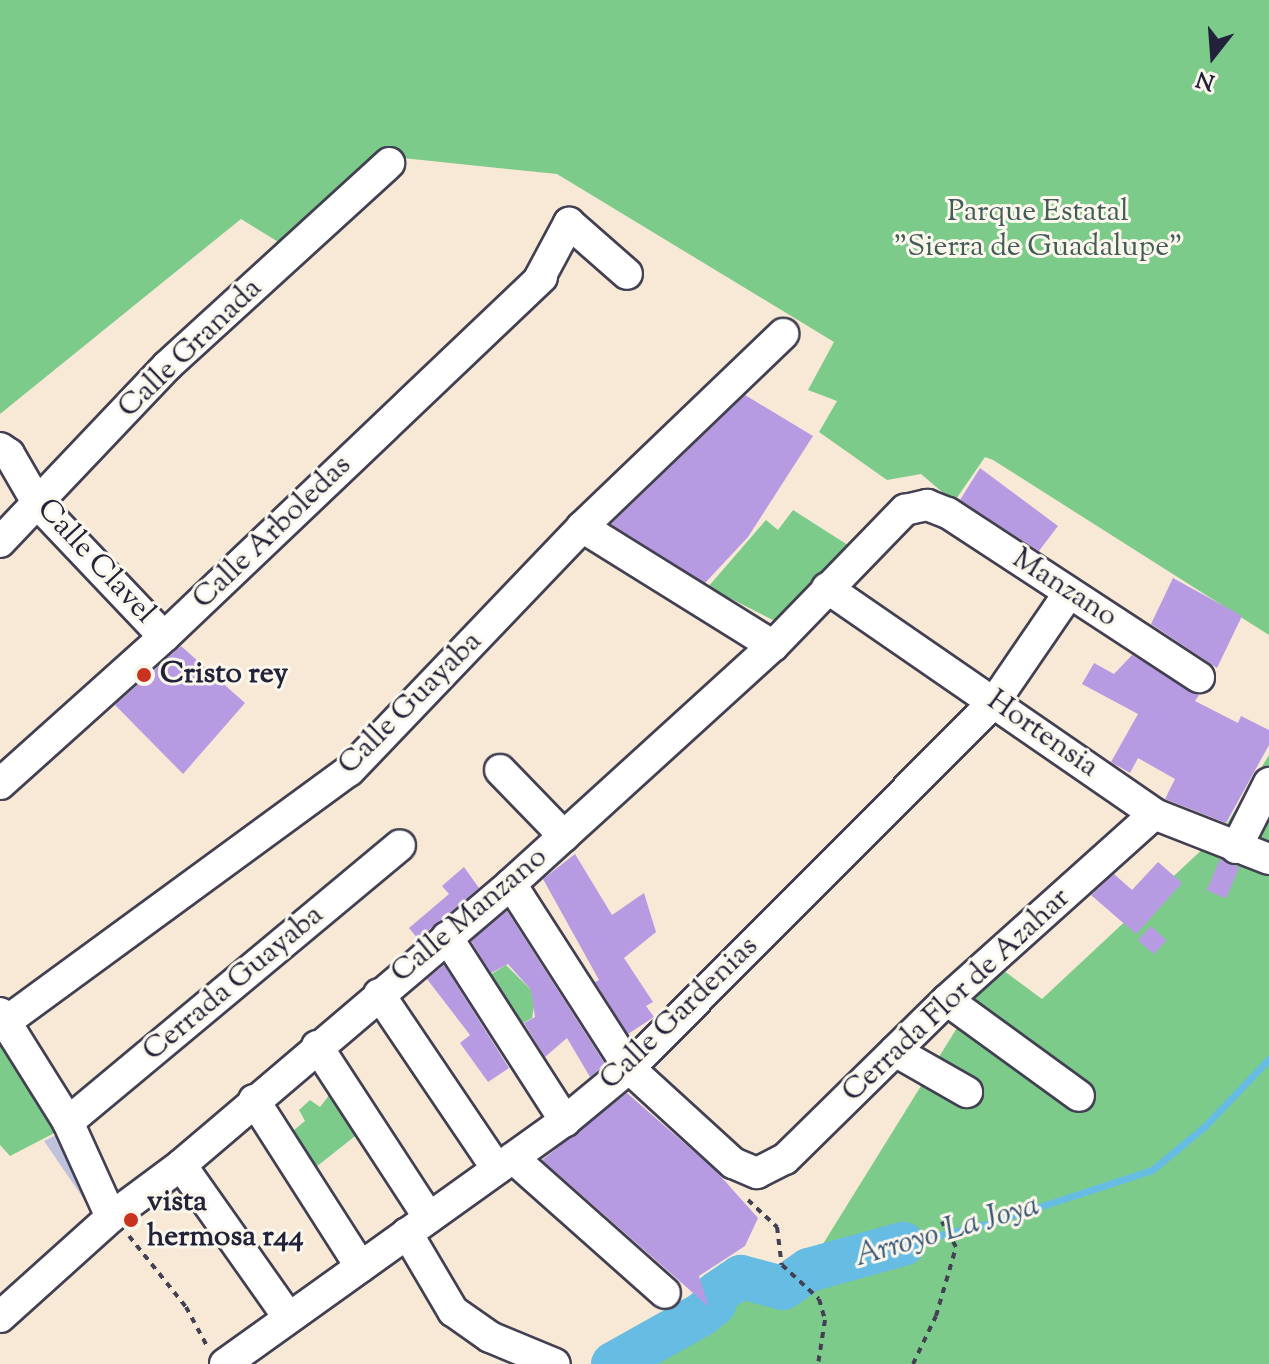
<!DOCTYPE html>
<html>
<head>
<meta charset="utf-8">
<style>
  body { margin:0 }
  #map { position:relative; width:1269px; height:1364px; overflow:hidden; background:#f7e9d6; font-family:"Sorts Mill Goudy",serif }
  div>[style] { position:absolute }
  .industrial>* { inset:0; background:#c0c2dd }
  .green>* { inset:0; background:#7dcb8b }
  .stream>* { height:7px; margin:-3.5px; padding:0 3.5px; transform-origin:3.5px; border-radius:3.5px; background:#67bce3 }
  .river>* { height:44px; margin:-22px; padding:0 22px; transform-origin:22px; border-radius:22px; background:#67bce3 }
  .building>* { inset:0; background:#b69be2; transform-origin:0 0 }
  .path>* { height:4px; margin-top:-2px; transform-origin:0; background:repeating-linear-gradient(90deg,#424052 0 6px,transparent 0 12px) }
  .roads { filter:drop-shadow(2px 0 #424052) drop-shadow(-2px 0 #424052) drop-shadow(0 2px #424052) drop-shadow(0 -2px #424052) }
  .minor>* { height:30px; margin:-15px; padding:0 15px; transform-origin:15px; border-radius:15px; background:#fff }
  .dots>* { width:22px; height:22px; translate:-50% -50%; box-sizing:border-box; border:4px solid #fbf7ec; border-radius:50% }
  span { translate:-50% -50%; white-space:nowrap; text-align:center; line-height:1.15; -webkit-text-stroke:6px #fbf7ec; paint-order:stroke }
  .park-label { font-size:30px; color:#425d57 }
  .street-label { font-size:30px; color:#22223b }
  .poi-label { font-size:30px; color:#22223b; font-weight:700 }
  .left { translate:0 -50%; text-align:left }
  .water-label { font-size:32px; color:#3a5876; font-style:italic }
  .north { position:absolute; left:1173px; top:16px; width:80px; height:80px; -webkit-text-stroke:6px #fbf7ec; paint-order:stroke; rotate:197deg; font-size:22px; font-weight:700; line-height:32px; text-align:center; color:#22223b }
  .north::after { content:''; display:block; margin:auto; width:28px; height:36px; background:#22223b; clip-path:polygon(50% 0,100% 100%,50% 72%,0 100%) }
</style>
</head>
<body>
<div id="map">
  <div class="industrial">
    <i style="clip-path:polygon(66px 1130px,103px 1209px,92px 1211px,44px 1141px)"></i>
  </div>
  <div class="green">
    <i style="clip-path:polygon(0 0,1269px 0,1269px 635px,993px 460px,985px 457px,954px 502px,921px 474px,887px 480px,819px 432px,837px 401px,808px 390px,834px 342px,557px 174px,393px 157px,280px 243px,241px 219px,0 414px)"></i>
    <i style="clip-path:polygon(793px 510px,851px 547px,777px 622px,708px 587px,766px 520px,778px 530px)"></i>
    <i style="clip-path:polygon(1269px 755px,1269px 1364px,643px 1364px,818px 1252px,996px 965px,1042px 999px,1223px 830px)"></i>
    <i style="clip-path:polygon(506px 965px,536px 995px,532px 1018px,518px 1026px,478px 982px)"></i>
    <i style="clip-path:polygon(5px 1036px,66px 1127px,10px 1156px,0 1145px,0 1042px)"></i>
    <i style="clip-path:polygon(334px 1089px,369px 1125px,306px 1175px,283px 1139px,305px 1121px,299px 1110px,310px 1100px,320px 1107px)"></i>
  </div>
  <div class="stream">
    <i style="left:903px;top:1244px;width:89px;rotate:-13.6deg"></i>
    <i style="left:990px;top:1223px;width:170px;rotate:-18.1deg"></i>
    <i style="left:1152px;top:1170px;width:67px;rotate:-39.6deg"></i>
    <i style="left:1204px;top:1127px;width:94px;rotate:-46.3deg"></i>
  </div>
  <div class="river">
    <i style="left:613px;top:1364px;width:102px;rotate:-29.3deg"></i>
    <i style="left:702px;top:1314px;width:16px;rotate:-40deg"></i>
    <i style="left:714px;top:1304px;width:11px;rotate:-75deg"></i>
    <i style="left:717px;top:1293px;width:29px;rotate:-34deg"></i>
    <i style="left:741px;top:1277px;width:43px;rotate:14.7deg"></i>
    <i style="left:783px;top:1288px;width:32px;rotate:-35deg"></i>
    <i style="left:809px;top:1270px;width:98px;rotate:-15.5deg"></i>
  </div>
  <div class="building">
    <i style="clip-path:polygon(745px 395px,813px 436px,748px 537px,705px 583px,611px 524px)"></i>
    <i style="clip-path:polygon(980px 468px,1058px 526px,1039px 551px,960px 500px)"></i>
    <i style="clip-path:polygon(1173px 578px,1242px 616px,1217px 668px,1151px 624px)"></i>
    <i style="clip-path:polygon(181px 646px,245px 703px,183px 774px,115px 705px)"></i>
    <i style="clip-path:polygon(1132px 655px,1199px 695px,1195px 701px,1238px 723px,1241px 716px,1269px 730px,1269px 745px,1226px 823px,1165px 799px,1175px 779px,1138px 758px,1130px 773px,1111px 762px,1138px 714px,1082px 684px,1094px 663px,1114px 674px)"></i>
    <i style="clip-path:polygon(575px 854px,612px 915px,644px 893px,656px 932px,624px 958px,653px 1002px,646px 1006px,654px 1017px,628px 1034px,595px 982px,599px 980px,543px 879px)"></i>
    <i style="left:1220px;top:859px;width:21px;height:34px;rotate:23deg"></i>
    <i style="clip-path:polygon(1158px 862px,1182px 883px,1136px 934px,1091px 895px,1114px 874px,1132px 890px)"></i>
    <i style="clip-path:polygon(464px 867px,479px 888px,418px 939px,409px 928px,449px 894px,442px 886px)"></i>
    <i style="clip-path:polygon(507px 911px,605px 1064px,590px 1077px,567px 1038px,545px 1057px,524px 1023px,535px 1017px,531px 990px,508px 964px,491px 973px,471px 941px)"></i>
    <i style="left:1151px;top:926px;width:21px;height:19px;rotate:43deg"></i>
    <i style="clip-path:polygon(444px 965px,509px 1068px,488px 1082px,460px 1043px,470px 1035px,427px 979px)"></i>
    <i style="clip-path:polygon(627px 1093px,715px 1170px,758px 1218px,745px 1246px,699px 1276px,709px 1307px,542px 1160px)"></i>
  </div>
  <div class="path">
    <i style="left:748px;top:1200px;width:40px;rotate:43deg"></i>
    <i style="left:777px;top:1227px;width:38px;rotate:83deg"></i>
    <i style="left:782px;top:1265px;width:50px;rotate:42.6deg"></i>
    <i style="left:819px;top:1299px;width:22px;rotate:74deg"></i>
    <i style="left:825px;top:1320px;width:45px;rotate:99deg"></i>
    <i style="left:129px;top:1236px;width:91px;rotate:51.2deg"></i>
    <i style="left:186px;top:1307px;width:44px;rotate:61.7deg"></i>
    <i style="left:913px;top:1364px;width:53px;rotate:-64.4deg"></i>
    <i style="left:936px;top:1316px;width:72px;rotate:-73.8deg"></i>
    <i style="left:956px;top:1247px;width:29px;rotate:-119deg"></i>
  </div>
  <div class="roads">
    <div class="minor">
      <i style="left:539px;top:279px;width:64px;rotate:-61.8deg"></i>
      <i style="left:569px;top:223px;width:77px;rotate:41.3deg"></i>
      <i style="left:0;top:448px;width:11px;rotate:34deg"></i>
      <i style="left:9px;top:454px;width:58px;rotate:59.9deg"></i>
      <i style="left:38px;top:504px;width:183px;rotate:46.5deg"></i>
      <i style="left:582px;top:527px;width:225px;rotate:31.9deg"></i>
      <i style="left:0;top:542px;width:243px;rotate:-46.5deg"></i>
      <i style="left:167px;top:366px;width:301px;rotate:-42.4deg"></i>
      <i style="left:827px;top:588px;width:397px;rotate:34.6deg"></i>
      <i style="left:1154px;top:814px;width:123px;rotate:21.4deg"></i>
      <i style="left:500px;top:770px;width:92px;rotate:45.9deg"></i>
      <i style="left:0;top:784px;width:220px;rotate:-41.9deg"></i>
      <i style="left:164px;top:637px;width:522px;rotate:-43.6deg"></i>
      <i style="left:1236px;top:848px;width:73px;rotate:-63.1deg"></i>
      <i style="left:511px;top:884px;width:219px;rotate:57.3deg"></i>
      <i style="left:629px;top:1068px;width:141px;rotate:42.4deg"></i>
      <i style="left:733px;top:1163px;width:26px;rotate:23deg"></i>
      <i style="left:757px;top:1173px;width:31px;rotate:-27deg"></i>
      <i style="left:785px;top:1159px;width:227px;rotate:-44.5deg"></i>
      <i style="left:947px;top:1000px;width:278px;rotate:-41.9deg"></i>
      <i style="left:447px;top:937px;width:219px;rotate:57.3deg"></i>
      <i style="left:379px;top:994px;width:211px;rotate:56deg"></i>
      <i style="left:947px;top:1000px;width:163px;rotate:36deg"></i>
      <i style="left:0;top:1013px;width:128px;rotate:58deg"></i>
      <i style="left:68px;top:1122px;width:104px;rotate:65.6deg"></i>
      <i style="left:0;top:1026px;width:432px;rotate:-36.2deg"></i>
      <i style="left:349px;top:771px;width:337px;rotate:-46.3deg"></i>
      <i style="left:582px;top:527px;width:279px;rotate:-43.8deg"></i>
      <i style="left:317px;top:1046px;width:205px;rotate:56.9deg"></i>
      <i style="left:895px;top:1051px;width:83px;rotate:29.7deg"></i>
      <i style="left:254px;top:1100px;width:198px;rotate:57.4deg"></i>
      <i style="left:68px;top:1122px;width:432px;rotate:-39.8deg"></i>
      <i style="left:513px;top:1158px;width:203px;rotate:41.6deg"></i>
      <i style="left:181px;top:1165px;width:187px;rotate:54.8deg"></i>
      <i style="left:407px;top:1233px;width:91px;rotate:59.5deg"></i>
      <i style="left:453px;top:1311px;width:45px;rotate:35.1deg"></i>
      <i style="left:490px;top:1337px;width:70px;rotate:22.6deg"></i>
      <i style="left:0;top:1317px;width:149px;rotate:-42deg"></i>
      <i style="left:111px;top:1217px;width:87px;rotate:-36.6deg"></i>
      <i style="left:181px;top:1165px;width:433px;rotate:-40.4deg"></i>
      <i style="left:511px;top:884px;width:354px;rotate:-42.3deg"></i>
      <i style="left:773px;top:646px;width:190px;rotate:-45.9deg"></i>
      <i style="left:905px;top:510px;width:23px;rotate:-13deg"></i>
      <i style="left:927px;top:505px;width:22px;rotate:21deg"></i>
      <i style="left:948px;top:513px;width:300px;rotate:33.2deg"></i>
      <i style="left:225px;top:1364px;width:418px;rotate:-35.6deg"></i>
      <i style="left:565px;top:1121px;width:83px;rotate:-39.6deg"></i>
      <i style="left:629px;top:1068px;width:518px;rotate:-45.08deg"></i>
      <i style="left:995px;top:701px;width:131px;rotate:-55.6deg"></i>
    </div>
  </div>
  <div class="dots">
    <i style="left:144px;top:675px;background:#c8321e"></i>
    <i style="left:131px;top:1220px;background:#c8321e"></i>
  </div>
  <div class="park-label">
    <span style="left:1038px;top:230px">Parque Estatal<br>"Sierra de Guadalupe"</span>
  </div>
  <div class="street-label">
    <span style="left:191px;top:349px;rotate:-44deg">Calle Granada</span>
    <span style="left:273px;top:533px;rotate:-44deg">Calle Arboledas</span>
    <span style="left:95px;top:562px;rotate:47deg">Calle Clavel</span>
    <span style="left:1064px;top:589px;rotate:33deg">Manzano</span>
    <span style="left:411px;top:704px;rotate:-45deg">Calle Guayaba</span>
    <span style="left:1042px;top:735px;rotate:35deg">Hortensia</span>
    <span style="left:470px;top:916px;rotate:-40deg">Calle Manzano</span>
    <span style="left:234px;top:984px;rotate:-40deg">Cerrada Guayaba</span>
    <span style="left:957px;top:996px;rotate:-43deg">Cerrada Flor de Azahar</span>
    <span style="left:680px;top:1014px;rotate:-44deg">Calle Gardenias</span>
  </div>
  <div class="poi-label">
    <span class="left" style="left:160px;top:675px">Cristo rey</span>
    <span class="left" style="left:147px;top:1220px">vista<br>hermosa r44</span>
  </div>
  <div class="water-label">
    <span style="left:947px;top:1232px;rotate:-16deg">Arroyo La Joya</span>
  </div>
  <div class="north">N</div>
</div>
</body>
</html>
